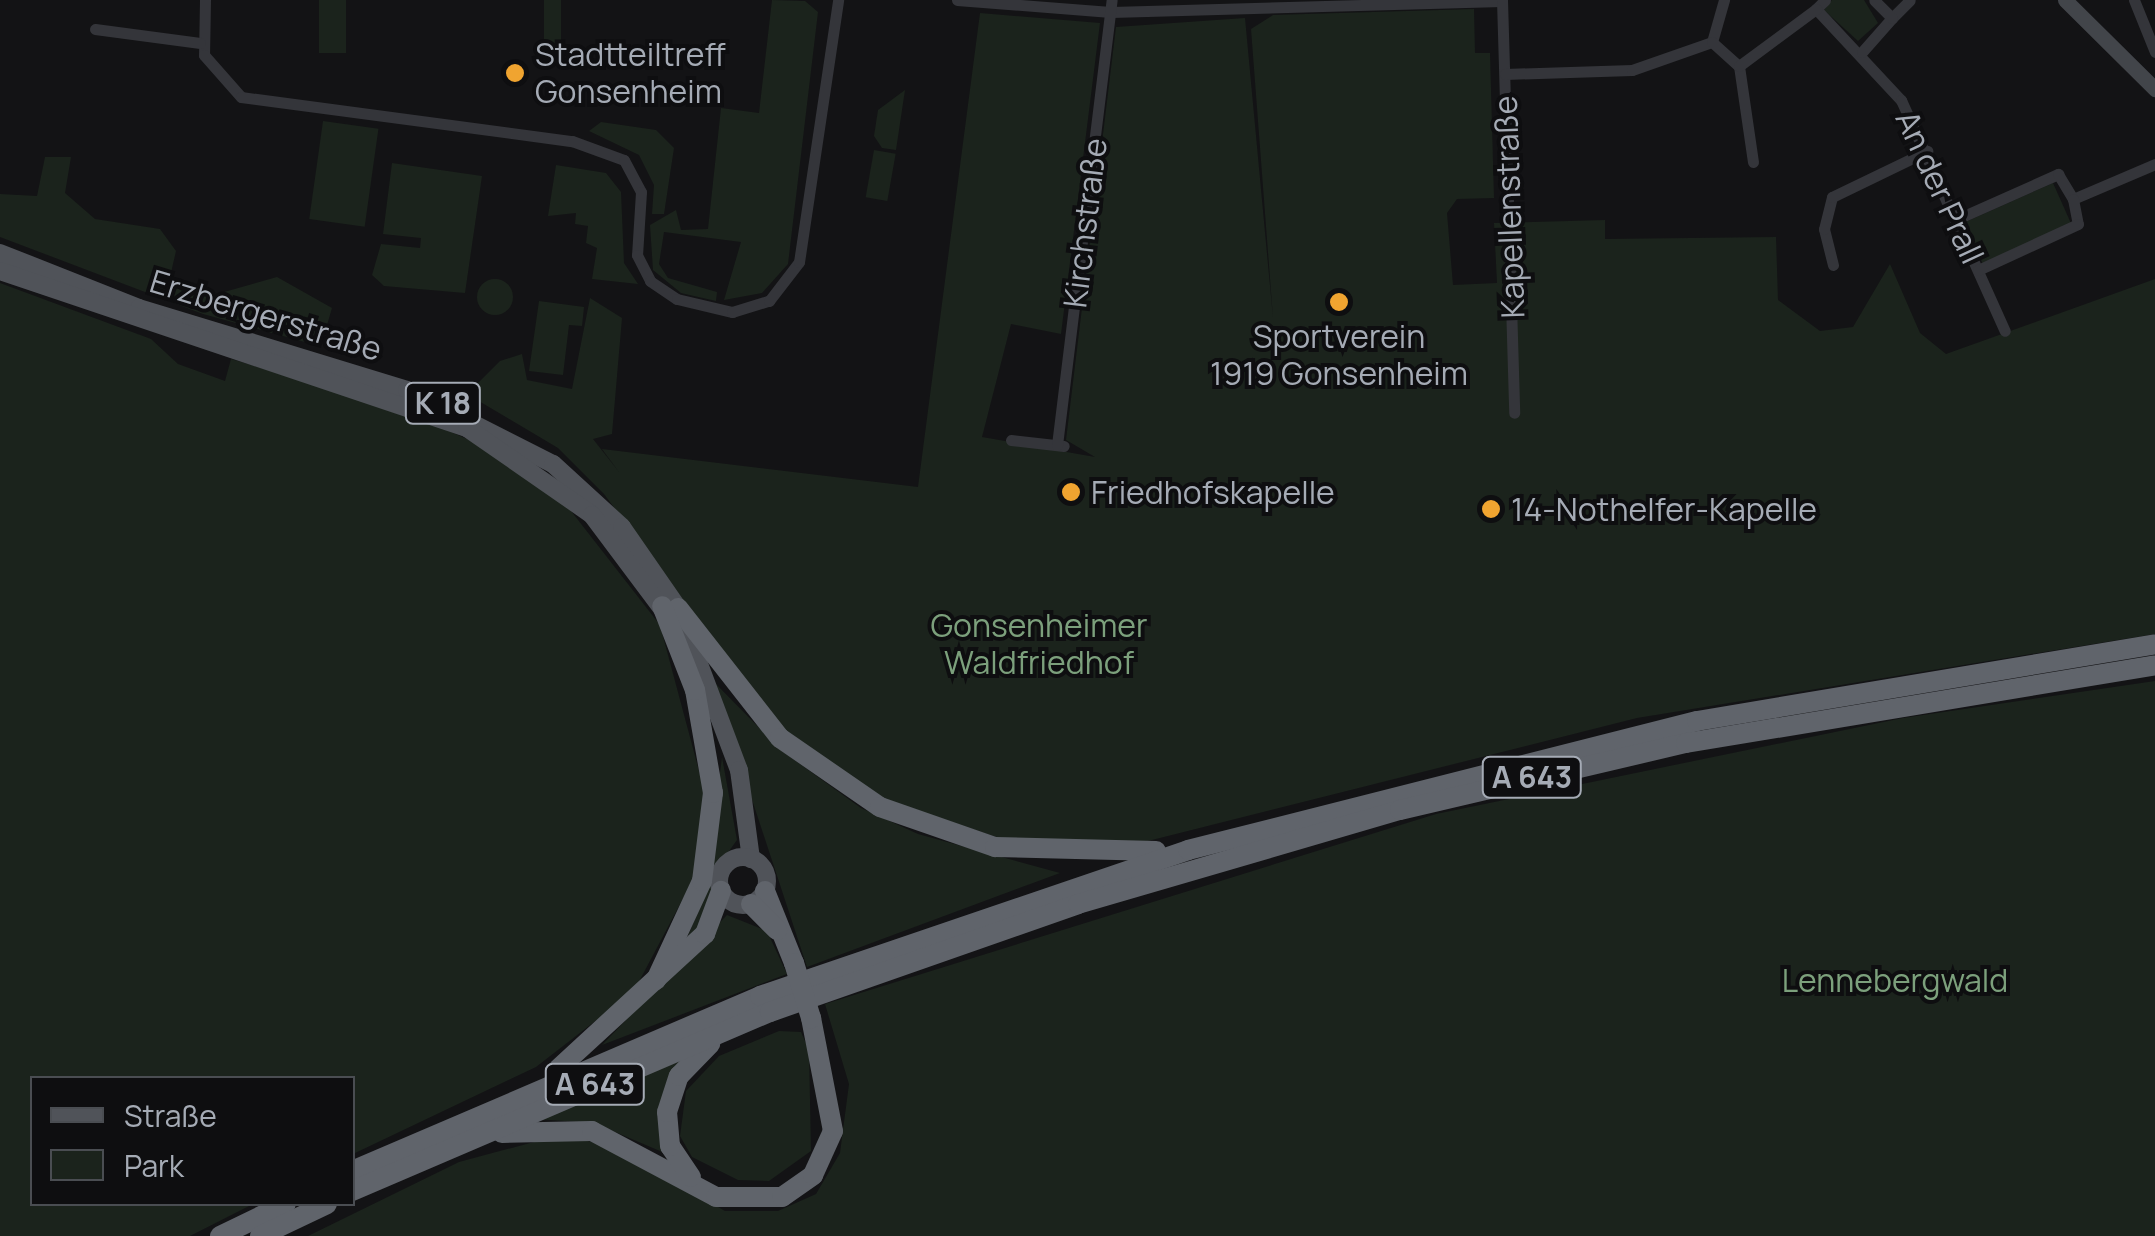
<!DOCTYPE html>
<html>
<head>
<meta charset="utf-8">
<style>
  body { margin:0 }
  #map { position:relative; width:2155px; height:1236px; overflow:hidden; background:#131315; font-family:Manrope,sans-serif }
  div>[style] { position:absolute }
  .green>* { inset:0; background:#1b231c; transform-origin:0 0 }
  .round { border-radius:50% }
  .minor>* { height:11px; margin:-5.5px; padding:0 5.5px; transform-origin:5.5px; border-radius:5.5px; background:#34353a }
  .secondary>* { height:15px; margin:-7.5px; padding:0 7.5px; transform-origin:7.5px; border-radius:7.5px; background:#42454a }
  .primary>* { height:18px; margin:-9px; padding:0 9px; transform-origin:9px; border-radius:9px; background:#505359 }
  .primary>.ring { margin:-9px; padding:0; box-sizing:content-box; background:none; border:18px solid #505359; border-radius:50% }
  .motorway>* { height:20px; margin:-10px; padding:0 10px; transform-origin:10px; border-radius:10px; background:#60646b }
  .motorway-bridge>* { height:20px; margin:-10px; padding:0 10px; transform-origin:10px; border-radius:10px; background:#60646b }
  .dots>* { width:28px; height:28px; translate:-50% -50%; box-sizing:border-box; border:5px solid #0e0e10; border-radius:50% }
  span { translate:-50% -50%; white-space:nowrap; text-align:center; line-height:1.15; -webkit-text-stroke:8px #0e0e10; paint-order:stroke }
  .shield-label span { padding:2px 8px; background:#0e0e10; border:2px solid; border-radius:8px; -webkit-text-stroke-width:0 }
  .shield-label { font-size:30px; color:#a5abb5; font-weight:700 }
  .poi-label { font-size:32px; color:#a5abb5 }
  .left { translate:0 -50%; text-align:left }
  .street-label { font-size:32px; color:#a5abb5 }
  .park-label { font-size:32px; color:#7ca07c }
  .legend { position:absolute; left:30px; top:1076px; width:325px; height:130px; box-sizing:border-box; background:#0e0e10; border:2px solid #4a4d52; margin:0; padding:12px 18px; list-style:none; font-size:30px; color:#a5abb5 }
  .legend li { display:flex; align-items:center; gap:20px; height:50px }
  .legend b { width:50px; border:2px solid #4a4d52 }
</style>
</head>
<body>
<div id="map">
  <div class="green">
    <i style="left:319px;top:0;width:27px;height:53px"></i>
    <i style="left:544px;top:0;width:17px;height:58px"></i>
    <i style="clip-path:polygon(772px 0,805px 1px,818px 12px,788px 264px,762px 293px,724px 300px,741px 242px,664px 232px,659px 264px,668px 278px,717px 292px,716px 301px,681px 293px,653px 270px,650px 225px,676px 210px,681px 230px,708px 229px,721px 108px,759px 113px)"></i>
    <i style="clip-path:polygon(1832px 0,1864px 0,1878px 23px,1858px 41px,1824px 10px)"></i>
    <i style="clip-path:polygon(1474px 9px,1475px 53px,1490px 53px,1494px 198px,1457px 199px,1447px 213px,1453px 285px,1497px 283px,1494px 223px,1605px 220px,1605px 239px,1776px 237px,1778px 300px,1820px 331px,1853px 327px,1890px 264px,1920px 333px,1946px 354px,2155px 279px,2155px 634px,1637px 718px,1144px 842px,1011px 842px,887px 800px,802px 745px,768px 716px,604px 494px,558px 448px,467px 394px,500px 361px,522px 354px,527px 380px,572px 389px,590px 298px,622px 318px,612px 434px,593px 439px,619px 472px,602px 449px,918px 487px,980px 13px,1100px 23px,1061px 334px,1011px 324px,982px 437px,1095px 457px,1066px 440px,1116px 27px,1245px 18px,1273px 318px,1251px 29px,1273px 15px)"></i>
    <i style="clip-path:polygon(905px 90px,896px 150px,882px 148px,874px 136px,878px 110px)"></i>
    <i style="left:323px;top:121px;width:56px;height:99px;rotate:8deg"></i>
    <i style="clip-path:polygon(601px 122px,656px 130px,674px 148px,664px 214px,652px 214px,654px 185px,639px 155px,589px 131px)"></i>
    <i style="left:874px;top:150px;width:22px;height:48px;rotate:10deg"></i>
    <i style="clip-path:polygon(45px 157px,71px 157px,65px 193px,95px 219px,160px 229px,176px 251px,170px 277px,217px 294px,277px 277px,332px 308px,325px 332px,312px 344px,203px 314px,0 237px,0 194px,37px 196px)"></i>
    <i style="clip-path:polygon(392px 163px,482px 176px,465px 293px,384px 286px,372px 275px,381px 244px,420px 248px,421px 238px,383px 234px)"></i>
    <i style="clip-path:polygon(556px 165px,606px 173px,621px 192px,624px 263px,638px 284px,592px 279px,597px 248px,586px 243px,588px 226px,575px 224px,576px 213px,548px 216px)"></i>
    <i style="left:2053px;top:183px;width:45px;height:97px;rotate:66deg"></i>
    <i class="round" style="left:477px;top:279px;width:36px;height:36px"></i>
    <i style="clip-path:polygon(0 283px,151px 339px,178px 364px,225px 381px,231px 359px,386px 404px,481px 445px,564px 502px,660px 625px,706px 797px,695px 876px,634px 991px,536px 1067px,353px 1154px,352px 1078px,32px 1078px,32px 1204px,253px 1204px,190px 1236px,0 1236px)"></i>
    <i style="clip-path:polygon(539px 301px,584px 307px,582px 326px,569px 325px,563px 375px,529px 371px)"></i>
    <i style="clip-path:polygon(713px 681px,782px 751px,861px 808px,918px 834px,1060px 873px,807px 967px)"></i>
    <i style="clip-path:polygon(2155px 681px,2155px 1236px,308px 1236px,459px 1162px,560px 1135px,615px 1147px,725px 1211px,778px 1211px,816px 1194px,840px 1153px,849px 1084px,825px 1004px,1436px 814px,1903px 718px)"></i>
    <i style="clip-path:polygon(722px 757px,737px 840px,714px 872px,712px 914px,687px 938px,704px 897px)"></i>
    <i style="clip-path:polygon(727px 915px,767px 931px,787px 974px,602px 1045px)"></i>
    <i style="clip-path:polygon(779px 1031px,801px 1032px,809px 1050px,811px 1151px,769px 1181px,738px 1180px,692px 1157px,680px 1136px,686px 1091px,719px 1056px)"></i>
    <i style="clip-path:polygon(680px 1061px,667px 1154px,594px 1123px,535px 1119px)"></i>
  </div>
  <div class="minor">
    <i style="left:205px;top:0;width:55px;rotate:91deg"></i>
    <i style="left:204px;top:55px;width:56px;rotate:48.6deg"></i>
    <i style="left:241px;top:97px;width:334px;rotate:7.6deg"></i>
    <i style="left:572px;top:141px;width:55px;rotate:20.1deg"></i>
    <i style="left:624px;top:160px;width:36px;rotate:62deg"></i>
    <i style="left:641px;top:192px;width:63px;rotate:93.6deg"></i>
    <i style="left:637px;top:255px;width:29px;rotate:63deg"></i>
    <i style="left:650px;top:281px;width:32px;rotate:34deg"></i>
    <i style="left:677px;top:299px;width:57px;rotate:13.3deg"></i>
    <i style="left:732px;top:312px;width:39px;rotate:-17deg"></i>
    <i style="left:769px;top:301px;width:49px;rotate:-52.4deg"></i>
    <i style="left:799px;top:262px;width:265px;rotate:-81.5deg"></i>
    <i style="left:957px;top:0;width:154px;rotate:4.5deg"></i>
    <i style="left:1111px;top:12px;width:391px;rotate:-1.6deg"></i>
    <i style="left:1502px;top:0;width:413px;rotate:88.3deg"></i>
    <i style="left:1825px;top:0;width:13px;rotate:135deg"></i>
    <i style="left:1816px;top:9px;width:125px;rotate:47deg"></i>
    <i style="left:1901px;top:100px;width:253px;rotate:65.8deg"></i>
    <i style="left:2134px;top:0;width:56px;rotate:68deg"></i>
    <i style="left:1892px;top:18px;width:25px;rotate:-45deg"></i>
    <i style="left:95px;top:29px;width:106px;rotate:7.6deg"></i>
    <i style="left:1712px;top:42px;width:44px;rotate:-74.1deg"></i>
    <i style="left:1862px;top:52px;width:45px;rotate:-48.6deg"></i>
    <i style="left:1892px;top:18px;width:25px;rotate:-135deg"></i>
    <i style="left:1739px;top:66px;width:97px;rotate:81.7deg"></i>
    <i style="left:1505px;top:74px;width:127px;rotate:-1.8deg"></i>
    <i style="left:1632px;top:70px;width:85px;rotate:-19.3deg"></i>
    <i style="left:1712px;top:42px;width:36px;rotate:42deg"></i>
    <i style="left:1739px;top:66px;width:96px;rotate:-36.5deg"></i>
    <i style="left:2073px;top:199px;width:89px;rotate:-23.1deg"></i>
    <i style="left:1957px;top:219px;width:111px;rotate:-24deg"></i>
    <i style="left:2058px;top:174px;width:29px;rotate:59deg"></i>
    <i style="left:2073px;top:199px;width:25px;rotate:79deg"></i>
    <i style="left:2078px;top:224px;width:110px;rotate:155.3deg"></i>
    <i style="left:1833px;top:265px;width:37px;rotate:-104deg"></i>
    <i style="left:1824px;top:229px;width:33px;rotate:-76deg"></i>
    <i style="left:1832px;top:197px;width:106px;rotate:-25.8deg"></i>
    <i style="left:1011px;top:440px;width:53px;rotate:6.5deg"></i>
    <i style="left:1057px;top:445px;width:448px;rotate:-83deg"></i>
  </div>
  <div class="secondary">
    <i style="left:2065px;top:0;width:127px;rotate:44.7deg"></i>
  </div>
  <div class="primary">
    <i style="left:0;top:253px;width:149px;rotate:21.6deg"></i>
    <i style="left:139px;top:308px;width:280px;rotate:17deg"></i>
    <i style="left:407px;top:390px;width:164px;rotate:26.9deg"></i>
    <i style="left:553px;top:464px;width:93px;rotate:42.4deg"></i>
    <i style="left:622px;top:527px;width:98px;rotate:55.3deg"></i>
    <i style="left:678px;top:608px;width:173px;rotate:69.4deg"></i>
    <i style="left:739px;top:770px;width:90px;rotate:82.3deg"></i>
    <i style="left:0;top:271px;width:493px;rotate:18.6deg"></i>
    <i style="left:467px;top:428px;width:152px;rotate:34.8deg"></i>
    <i style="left:592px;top:515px;width:129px;rotate:53.2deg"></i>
    <i class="ring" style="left:719px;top:857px;width:30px;height:30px"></i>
  </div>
  <div class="motorway">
    <i style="left:678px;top:608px;width:165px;rotate:51.9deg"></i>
    <i style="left:780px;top:738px;width:121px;rotate:34.6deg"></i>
    <i style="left:880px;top:807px;width:122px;rotate:19.2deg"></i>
    <i style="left:995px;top:847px;width:161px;rotate:1.4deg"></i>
    <i style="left:765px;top:891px;width:78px;rotate:68.1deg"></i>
    <i style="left:751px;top:904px;width:37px;rotate:45deg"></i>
    <i style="left:656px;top:980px;width:109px;rotate:-65.1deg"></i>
    <i style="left:702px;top:881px;width:89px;rotate:-82.9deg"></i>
    <i style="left:713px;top:793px;width:105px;rotate:-99.9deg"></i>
    <i style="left:695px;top:690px;width:90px;rotate:-111.4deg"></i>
    <i style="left:558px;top:1069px;width:200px;rotate:-42.6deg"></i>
    <i style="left:705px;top:934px;width:46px;rotate:-69.6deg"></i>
    <i style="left:502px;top:1133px;width:90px;rotate:-1.3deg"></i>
    <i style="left:592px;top:1131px;width:140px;rotate:28deg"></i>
    <i style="left:716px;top:1197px;width:66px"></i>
    <i style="left:782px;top:1197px;width:38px;rotate:-35deg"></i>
    <i style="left:813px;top:1175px;width:48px;rotate:-65.6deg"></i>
    <i style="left:833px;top:1131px;width:115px;rotate:-101deg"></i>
    <i style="left:352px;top:1171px;width:444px;rotate:-23.2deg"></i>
    <i style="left:760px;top:996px;width:452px;rotate:-18.8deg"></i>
    <i style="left:1188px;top:850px;width:525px;rotate:-14.22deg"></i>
    <i style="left:1697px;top:721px;width:464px;rotate:-9.5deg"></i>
    <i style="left:691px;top:1177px;width:37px;rotate:-124deg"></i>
    <i style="left:670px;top:1146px;width:34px;rotate:-95deg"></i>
    <i style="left:667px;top:1112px;width:38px;rotate:-72deg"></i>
    <i style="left:679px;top:1076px;width:45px;rotate:-45.9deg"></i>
    <i style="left:352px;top:1191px;width:455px;rotate:-23.2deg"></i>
    <i style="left:770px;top:1012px;width:326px;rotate:-19.3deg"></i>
    <i style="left:1078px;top:904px;width:335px;rotate:-16.3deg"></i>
    <i style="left:1400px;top:810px;width:294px;rotate:-13.2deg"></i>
    <i style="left:1686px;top:743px;width:475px;rotate:-9.4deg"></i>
    <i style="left:220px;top:1236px;width:73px;rotate:-25.9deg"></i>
    <i style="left:260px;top:1236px;width:74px;rotate:-25.5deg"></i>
  </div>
  <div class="motorway-bridge">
    <i style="left:794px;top:963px;width:58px;rotate:72.8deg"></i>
  </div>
  <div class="dots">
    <i style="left:515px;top:73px;background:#f0a430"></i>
    <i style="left:1339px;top:302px;background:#f0a430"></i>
    <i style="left:1071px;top:492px;background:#f0a430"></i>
    <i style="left:1491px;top:509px;background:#f0a430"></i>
  </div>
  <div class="shield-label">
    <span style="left:443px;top:403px">K 18</span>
    <span style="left:1532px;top:777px">A 643</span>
    <span style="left:595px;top:1084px">A 643</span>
  </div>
  <div class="poi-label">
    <span class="left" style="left:535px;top:73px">Stadtteiltreff<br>Gonsenheim</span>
    <span style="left:1339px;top:355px">Sportverein<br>1919 Gonsenheim</span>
    <span class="left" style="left:1091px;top:492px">Friedhofskapelle</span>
    <span class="left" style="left:1511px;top:509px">14-Nothelfer-Kapelle</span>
  </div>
  <div class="street-label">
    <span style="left:1940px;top:187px;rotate:65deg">An der Prall</span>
    <span style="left:1509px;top:207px;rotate:-92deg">Kapellenstraße</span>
    <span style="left:1085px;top:223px;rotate:-83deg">Kirchstraße</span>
    <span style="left:266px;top:315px;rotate:17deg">Erzbergerstraße</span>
  </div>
  <div class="park-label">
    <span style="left:1039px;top:644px">Gonsenheimer<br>Waldfriedhof</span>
    <span style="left:1895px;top:980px">Lennebergwald</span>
  </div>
  <ul class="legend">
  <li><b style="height:12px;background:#505359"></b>Straße</li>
  <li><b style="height:28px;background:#1b231c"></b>Park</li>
  </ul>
</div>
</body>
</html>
